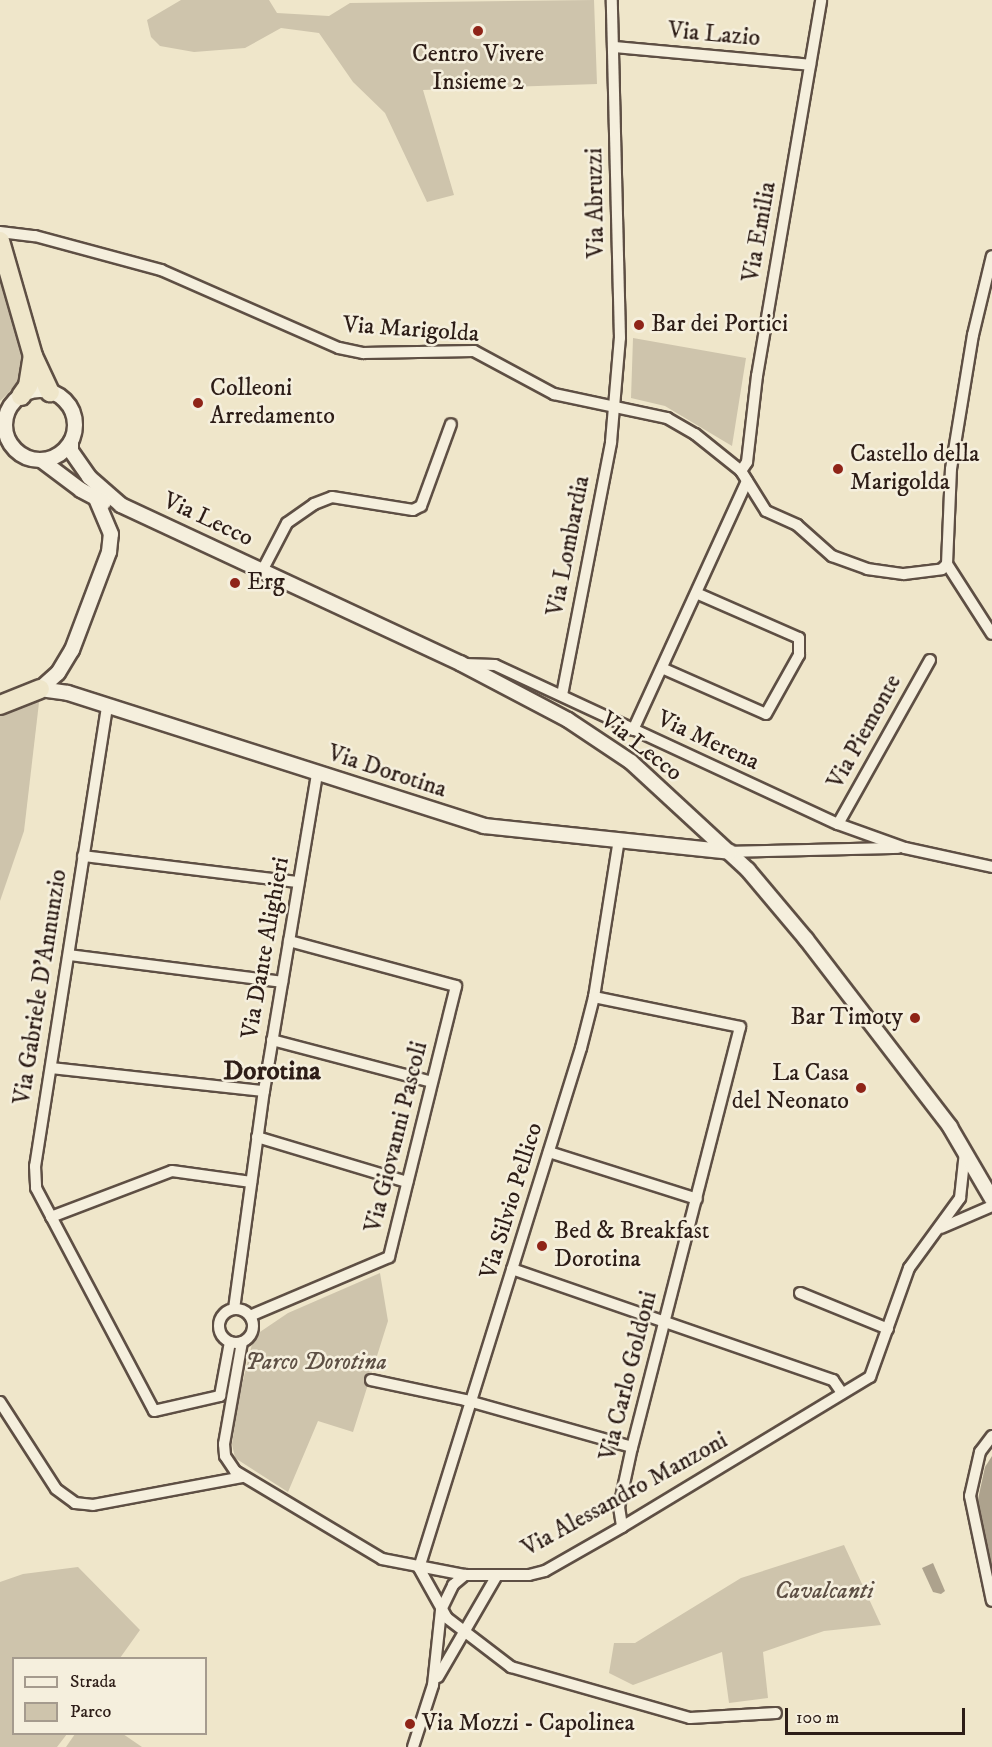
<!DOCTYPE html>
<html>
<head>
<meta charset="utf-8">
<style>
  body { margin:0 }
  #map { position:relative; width:992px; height:1747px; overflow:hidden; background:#efe6ca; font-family:"IM FELL DW Pica",serif }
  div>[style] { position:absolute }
  .green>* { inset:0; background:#cec4ac }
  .water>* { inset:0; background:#ada28d }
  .roads { filter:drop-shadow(2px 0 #5e4f44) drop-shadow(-2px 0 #5e4f44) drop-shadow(0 2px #5e4f44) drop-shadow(0 -2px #5e4f44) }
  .street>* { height:10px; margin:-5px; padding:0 5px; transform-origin:5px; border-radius:5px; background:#f5efdd }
  .street>.ring { margin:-5px; padding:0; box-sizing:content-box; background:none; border:10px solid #f5efdd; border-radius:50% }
  .secondary>* { height:14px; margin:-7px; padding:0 7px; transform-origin:7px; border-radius:7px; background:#f5efdd }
  .secondary>.ring { margin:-7px; padding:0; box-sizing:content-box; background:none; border:14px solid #f5efdd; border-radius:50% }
  .highway>* { height:18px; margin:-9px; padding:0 9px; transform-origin:9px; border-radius:9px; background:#efe6ca }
  .dots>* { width:16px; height:16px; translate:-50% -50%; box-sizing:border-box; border:3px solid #f5efdd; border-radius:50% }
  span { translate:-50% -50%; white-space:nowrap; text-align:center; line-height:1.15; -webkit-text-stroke:5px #f5efdd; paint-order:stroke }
  .street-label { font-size:24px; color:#2d1d17 }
  .poi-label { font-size:24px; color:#2d1d17 }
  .left { translate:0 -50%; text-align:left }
  .right { translate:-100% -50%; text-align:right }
  .park-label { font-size:24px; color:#5d4f44; font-style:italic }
  .quarter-label { font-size:27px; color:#2d1d17; font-weight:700 }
  .legend { position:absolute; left:12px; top:1657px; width:195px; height:78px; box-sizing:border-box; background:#f5efdd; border:2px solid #a59b8e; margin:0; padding:8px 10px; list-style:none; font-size:18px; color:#2d1d17 }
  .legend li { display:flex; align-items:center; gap:12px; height:30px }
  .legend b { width:30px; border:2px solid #a59b8e }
  .scale { position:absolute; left:785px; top:1708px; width:180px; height:27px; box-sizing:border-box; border:3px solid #2d1d17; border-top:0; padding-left:8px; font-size:18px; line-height:21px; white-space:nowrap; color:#2d1d17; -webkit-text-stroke:4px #f5efdd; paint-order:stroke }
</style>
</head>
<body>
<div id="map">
  <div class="green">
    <i style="clip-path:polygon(181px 0,269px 0,277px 13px,329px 16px,350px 3px,594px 0,597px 84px,423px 90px,454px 195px,427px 202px,385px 113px,353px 82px,319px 33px,281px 28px,245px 48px,194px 52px,160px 46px,151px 37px,147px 20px)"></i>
    <i style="clip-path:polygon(0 259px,25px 368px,20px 382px,0 401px)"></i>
    <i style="clip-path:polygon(633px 338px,746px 358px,732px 446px,665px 406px,631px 398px)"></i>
    <i style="clip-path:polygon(40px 694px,24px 831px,0 901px,0 714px)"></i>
    <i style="clip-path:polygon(380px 1273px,388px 1321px,353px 1432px,318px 1421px,288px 1492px,235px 1458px,232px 1444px,239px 1397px,254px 1336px,288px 1313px)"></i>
    <i style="clip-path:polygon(844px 1545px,881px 1625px,824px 1631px,763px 1652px,768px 1698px,729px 1703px,722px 1652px,633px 1685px,609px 1673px,614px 1643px,635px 1643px,741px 1578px)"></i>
    <i style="clip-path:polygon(78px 1567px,140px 1630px,120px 1658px,14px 1658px,14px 1734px,67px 1734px,57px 1747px,0 1747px,0 1582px,23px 1574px)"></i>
    <i style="clip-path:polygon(75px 1734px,123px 1734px,142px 1747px,66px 1747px)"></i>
  </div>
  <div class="water">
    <i style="clip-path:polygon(992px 1456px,992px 1580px,975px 1513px,985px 1467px)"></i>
    <i style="clip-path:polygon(933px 1563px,945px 1591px,941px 1594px,933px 1592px,922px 1568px)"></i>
  </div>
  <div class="roads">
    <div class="street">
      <i style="left:614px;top:47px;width:197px;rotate:5.2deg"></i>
      <i style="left:0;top:232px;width:35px;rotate:7deg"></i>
      <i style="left:35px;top:236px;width:131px;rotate:15.1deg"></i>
      <i style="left:161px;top:270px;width:194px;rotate:23.7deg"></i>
      <i style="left:339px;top:348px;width:25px;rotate:12deg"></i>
      <i style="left:363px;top:353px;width:111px;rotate:-1deg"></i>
      <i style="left:474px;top:351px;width:91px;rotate:28.3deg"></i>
      <i style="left:554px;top:394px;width:116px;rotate:12deg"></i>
      <i style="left:667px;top:418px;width:32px;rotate:30deg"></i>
      <i style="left:695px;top:434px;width:59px;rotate:38.8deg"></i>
      <i style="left:741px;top:471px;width:47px;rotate:58deg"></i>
      <i style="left:766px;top:511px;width:34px;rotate:24deg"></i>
      <i style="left:797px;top:525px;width:47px;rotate:41.5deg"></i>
      <i style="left:832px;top:556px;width:37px;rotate:20deg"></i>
      <i style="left:867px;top:569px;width:37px;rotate:8deg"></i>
      <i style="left:904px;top:574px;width:38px;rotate:-7deg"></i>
      <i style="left:942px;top:569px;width:7px;rotate:-45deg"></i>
      <i style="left:741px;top:471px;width:11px;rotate:-56deg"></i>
      <i style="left:747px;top:462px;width:87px;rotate:-83.4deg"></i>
      <i style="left:757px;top:376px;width:381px;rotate:-80.3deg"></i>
      <i style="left:947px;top:564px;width:95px;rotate:-87.6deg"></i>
      <i style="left:951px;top:469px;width:136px;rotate:-80.7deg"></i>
      <i style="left:973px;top:335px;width:81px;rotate:-76.5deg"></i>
      <i style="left:947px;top:564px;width:83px;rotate:57.3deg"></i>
      <i style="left:262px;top:571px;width:54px;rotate:-62.5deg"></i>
      <i style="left:287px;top:523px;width:33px;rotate:-35deg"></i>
      <i style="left:314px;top:504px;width:19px;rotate:-21deg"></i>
      <i style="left:332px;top:497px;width:82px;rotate:9.1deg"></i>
      <i style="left:413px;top:510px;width:9px;rotate:-27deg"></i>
      <i style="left:421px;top:506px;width:87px;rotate:-69.9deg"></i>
      <i style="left:463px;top:664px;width:32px;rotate:2deg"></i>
      <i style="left:495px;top:665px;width:378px;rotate:24.9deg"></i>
      <i style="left:838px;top:824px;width:71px;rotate:19.7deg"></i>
      <i style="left:905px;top:848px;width:89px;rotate:12.3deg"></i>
      <i style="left:664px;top:669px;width:111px;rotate:23.8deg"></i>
      <i style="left:766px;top:714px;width:68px;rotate:-60.8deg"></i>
      <i style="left:799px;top:655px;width:17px;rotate:-90deg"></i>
      <i style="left:799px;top:638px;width:112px;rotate:-156.4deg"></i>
      <i style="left:562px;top:695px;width:258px;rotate:-79deg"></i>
      <i style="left:611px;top:442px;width:104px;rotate:-85.1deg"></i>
      <i style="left:620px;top:338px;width:338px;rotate:-91.4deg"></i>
      <i style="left:107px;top:707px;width:465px;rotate:98.9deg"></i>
      <i style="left:35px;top:1166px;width:22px;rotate:87deg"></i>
      <i style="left:36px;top:1188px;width:252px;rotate:62.1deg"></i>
      <i style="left:154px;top:1411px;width:68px;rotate:-12.8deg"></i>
      <i style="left:220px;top:1396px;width:55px;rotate:-79.5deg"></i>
      <i style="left:633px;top:730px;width:274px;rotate:-65.4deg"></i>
      <i style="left:838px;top:824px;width:188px;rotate:-60.7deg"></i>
      <i style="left:730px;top:852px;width:168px;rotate:-1.4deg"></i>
      <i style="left:83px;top:856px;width:217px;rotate:6.9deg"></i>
      <i style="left:69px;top:955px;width:215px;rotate:7.2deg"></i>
      <i style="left:594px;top:997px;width:149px;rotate:11.6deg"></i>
      <i style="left:740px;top:1027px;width:434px;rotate:104.4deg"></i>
      <i style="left:632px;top:1447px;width:61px;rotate:102.2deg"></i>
      <i style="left:619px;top:1507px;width:20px;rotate:81deg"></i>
      <i style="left:272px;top:1040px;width:165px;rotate:14.7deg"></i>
      <i style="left:51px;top:1068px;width:214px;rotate:6.2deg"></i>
      <i style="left:257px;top:1137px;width:157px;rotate:16.7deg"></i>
      <i style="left:549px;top:1152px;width:155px;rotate:17.6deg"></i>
      <i style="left:51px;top:1217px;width:129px;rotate:-20.8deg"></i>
      <i style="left:172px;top:1171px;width:80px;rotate:7.9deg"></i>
      <i style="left:941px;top:1228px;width:56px;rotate:-23.3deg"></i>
      <i style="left:512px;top:1269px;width:340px;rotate:19.1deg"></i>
      <i style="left:833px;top:1380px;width:16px;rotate:55deg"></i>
      <i style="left:800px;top:1293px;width:95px;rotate:22.2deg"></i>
      <i style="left:234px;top:1309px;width:220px;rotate:-82.2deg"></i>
      <i style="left:264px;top:1091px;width:321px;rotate:-80.5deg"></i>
      <i class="ring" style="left:219px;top:1309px;width:24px;height:24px"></i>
      <i style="left:250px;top:1316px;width:151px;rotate:-23deg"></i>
      <i style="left:389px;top:1257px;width:279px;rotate:-76.1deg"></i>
      <i style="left:456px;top:986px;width:173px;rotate:-164.9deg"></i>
      <i style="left:242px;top:1342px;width:104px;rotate:100deg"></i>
      <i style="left:224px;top:1444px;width:12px;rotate:85deg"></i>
      <i style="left:225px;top:1456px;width:18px;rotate:56deg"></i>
      <i style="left:235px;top:1471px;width:171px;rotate:30.9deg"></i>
      <i style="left:382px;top:1559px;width:85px;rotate:10.9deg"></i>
      <i style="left:465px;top:1575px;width:64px"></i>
      <i style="left:529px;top:1575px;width:16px;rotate:-14deg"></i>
      <i style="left:545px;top:1571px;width:89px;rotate:-29.7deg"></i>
      <i style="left:622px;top:1527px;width:290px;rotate:-31.2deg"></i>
      <i style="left:870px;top:1377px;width:116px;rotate:-70.3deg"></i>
      <i style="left:909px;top:1268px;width:87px;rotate:-53.9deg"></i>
      <i style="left:960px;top:1198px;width:46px;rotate:-83.8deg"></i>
      <i style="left:371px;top:1380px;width:96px;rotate:12deg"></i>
      <i style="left:465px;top:1400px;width:173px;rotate:15.7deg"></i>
      <i style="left:0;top:1402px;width:103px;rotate:57.2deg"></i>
      <i style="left:56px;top:1489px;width:24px;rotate:36deg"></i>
      <i style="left:75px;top:1503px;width:18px;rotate:6deg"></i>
      <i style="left:93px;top:1505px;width:152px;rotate:-10.6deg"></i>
      <i style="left:992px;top:1436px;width:20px;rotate:127deg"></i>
      <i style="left:980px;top:1452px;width:45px;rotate:102.8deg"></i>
      <i style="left:970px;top:1496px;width:107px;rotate:78.2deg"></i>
      <i style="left:419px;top:1568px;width:545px;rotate:-72.7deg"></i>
      <i style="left:581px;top:1048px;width:53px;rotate:-75.7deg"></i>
      <i style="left:594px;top:997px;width:159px;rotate:-81deg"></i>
      <i style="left:419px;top:1568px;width:57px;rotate:60.8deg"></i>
      <i style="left:447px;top:1618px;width:81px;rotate:37.4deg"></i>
      <i style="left:511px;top:1667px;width:186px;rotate:15.9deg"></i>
      <i style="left:690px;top:1718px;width:86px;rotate:-3.3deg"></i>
      <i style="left:438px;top:1677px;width:116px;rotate:-59.9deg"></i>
      <i style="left:413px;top:1747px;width:65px;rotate:-72.1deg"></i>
      <i style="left:433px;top:1685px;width:75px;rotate:-83.9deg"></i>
      <i style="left:441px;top:1610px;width:28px;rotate:-64deg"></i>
      <i style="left:453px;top:1585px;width:16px;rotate:-40deg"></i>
    </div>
    <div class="secondary">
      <i class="ring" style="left:5px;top:390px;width:56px;height:56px"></i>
      <i style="left:71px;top:442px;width:9px;rotate:90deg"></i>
      <i style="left:71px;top:451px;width:32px;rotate:55deg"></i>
      <i style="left:89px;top:477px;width:43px;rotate:41.2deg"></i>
      <i style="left:121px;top:505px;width:374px;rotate:25deg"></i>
      <i style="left:460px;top:663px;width:122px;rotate:27.8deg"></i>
      <i style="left:568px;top:720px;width:76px;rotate:33.7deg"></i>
      <i style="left:631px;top:762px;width:159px;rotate:42.7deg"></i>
      <i style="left:748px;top:870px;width:90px;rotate:50deg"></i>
      <i style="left:806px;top:939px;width:237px;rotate:52.5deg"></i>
      <i style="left:950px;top:1127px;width:83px;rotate:59.7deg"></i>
      <i style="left:41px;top:460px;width:50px;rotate:36.9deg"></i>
      <i style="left:81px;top:490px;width:26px;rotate:28deg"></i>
      <i style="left:40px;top:689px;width:28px;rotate:8deg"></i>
      <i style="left:68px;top:693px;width:437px;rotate:17.7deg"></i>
      <i style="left:484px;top:826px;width:247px;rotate:6deg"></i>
      <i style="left:40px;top:689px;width:24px;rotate:-42deg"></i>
      <i style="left:58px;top:673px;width:27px;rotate:-59deg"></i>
      <i style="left:72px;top:650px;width:105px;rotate:-69.3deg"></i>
      <i style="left:109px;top:552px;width:18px;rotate:-84deg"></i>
      <i style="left:111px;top:534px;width:39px;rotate:-113deg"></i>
    </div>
    <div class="highway">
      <i style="left:0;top:241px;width:120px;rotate:74deg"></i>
      <i style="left:33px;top:356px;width:40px;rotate:65deg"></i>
      <i style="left:21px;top:396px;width:12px;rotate:-55deg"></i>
      <i style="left:28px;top:386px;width:30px;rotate:-81deg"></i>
      <i style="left:0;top:705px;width:43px;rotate:-21.8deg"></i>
    </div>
  </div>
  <div class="dots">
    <i style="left:478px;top:31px;background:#8f2418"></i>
    <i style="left:639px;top:325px;background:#8f2418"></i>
    <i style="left:198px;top:403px;background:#8f2418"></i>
    <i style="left:838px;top:469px;background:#8f2418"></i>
    <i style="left:235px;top:583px;background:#8f2418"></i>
    <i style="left:915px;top:1018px;background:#8f2418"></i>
    <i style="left:861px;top:1088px;background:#8f2418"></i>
    <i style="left:542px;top:1246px;background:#8f2418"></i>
    <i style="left:410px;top:1724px;background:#8f2418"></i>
  </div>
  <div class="street-label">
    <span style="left:714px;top:35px;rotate:5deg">Via Lazio</span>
    <span style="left:596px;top:203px;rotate:-91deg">Via Abruzzi</span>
    <span style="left:760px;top:232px;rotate:-80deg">Via Emilia</span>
    <span style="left:411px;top:330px;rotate:4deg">Via Marigolda</span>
    <span style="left:208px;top:520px;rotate:25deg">Via Lecco</span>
    <span style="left:569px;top:546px;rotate:-79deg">Via Lombardia</span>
    <span style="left:865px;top:732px;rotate:-61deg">Via Piemonte</span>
    <span style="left:708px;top:741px;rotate:25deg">Via Merena</span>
    <span style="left:641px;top:747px;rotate:38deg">Via Lecco</span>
    <span style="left:387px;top:772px;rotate:18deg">Via Dorotina</span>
    <span style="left:266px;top:948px;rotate:-80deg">Via Dante Alighieri</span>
    <span style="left:41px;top:987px;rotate:-81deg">Via Gabriele D'Annunzio</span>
    <span style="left:397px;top:1137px;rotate:-76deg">Via Giovanni Pascoli</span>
    <span style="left:512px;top:1201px;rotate:-73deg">Via Silvio Pellico</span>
    <span style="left:629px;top:1376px;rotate:-76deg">Via Carlo Goldoni</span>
    <span style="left:625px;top:1495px;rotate:-29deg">Via Alessandro Manzoni</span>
  </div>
  <div class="poi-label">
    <span style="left:478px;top:69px">Centro Vivere<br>Insieme 2</span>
    <span class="left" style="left:651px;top:325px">Bar dei Portici</span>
    <span class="left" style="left:210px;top:403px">Colleoni<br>Arredamento</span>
    <span class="left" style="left:850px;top:469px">Castello della<br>Marigolda</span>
    <span class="left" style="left:247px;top:583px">Erg</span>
    <span class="right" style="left:903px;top:1018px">Bar Timoty</span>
    <span class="right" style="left:849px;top:1088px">La Casa<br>del Neonato</span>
    <span class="left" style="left:554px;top:1246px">Bed &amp; Breakfast<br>Dorotina</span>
    <span class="left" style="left:422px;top:1724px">Via Mozzi - Capolinea</span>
  </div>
  <div class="park-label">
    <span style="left:316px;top:1363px">Parco Dorotina</span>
    <span style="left:824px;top:1592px">Cavalcanti</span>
  </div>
  <div class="quarter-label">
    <span style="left:272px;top:1072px">Dorotina</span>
  </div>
  <ul class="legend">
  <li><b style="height:8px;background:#f5efdd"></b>Strada</li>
  <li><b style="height:16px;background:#cec4ac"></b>Parco</li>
  </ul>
  <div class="scale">100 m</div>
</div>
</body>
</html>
